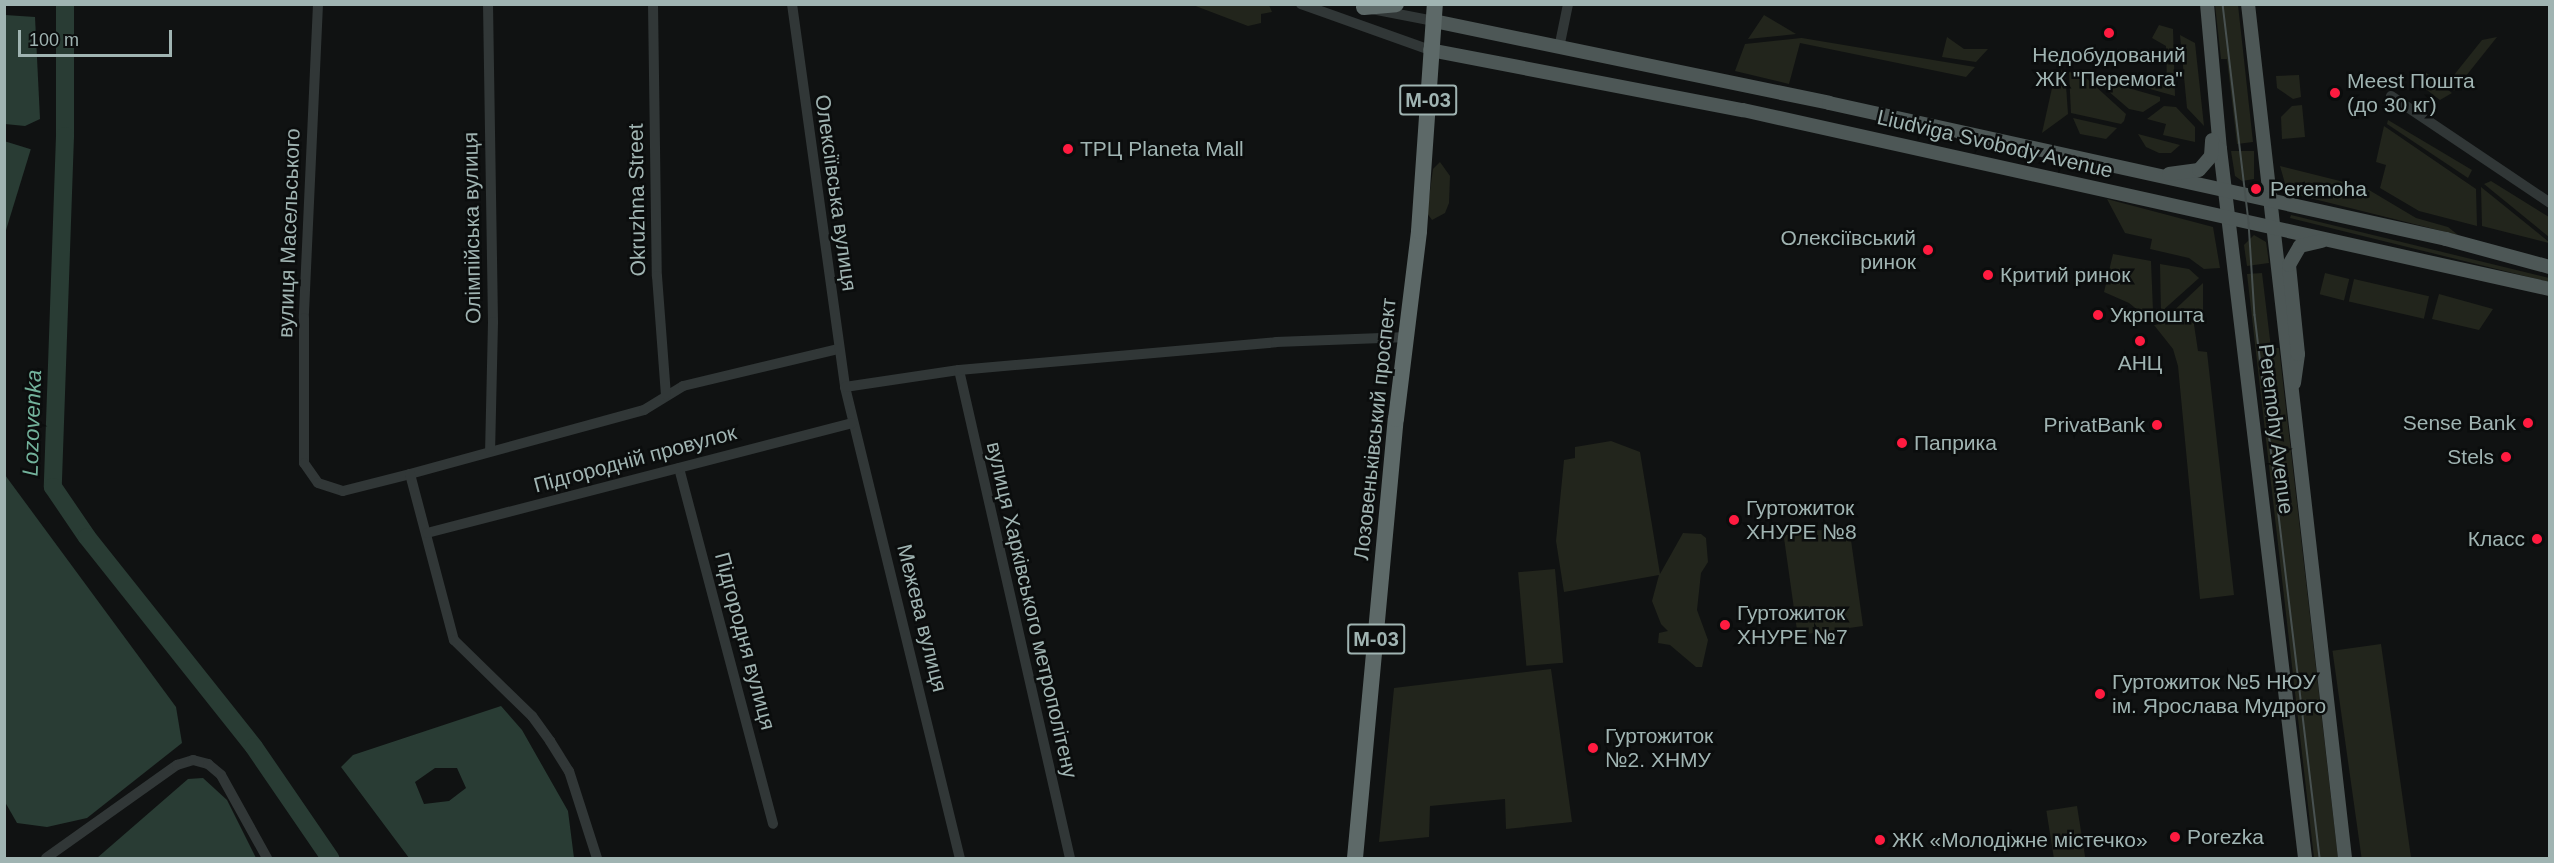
<!DOCTYPE html>
<html>
<head>
<meta charset="utf-8">
<style>
  body { margin:0 }
  #map { position:relative; width:2554px; height:863px; overflow:hidden; background:#101212; font-family:Arial,sans-serif }
  div>[style] { position:absolute }
  .green>* { inset:0; background:#22251c; transform-origin:0 0 }
  .water>* { inset:0; background:#293c34; transform-origin:0 0 }
  .river>* { height:18px; margin:-9px; padding:0 9px; transform-origin:9px; border-radius:9px; background:#293c34 }
  .minor>* { height:10px; margin:-5px; padding:0 5px; transform-origin:5px; border-radius:5px; background:#313737 }
  .major>* { height:14px; margin:-7px; padding:0 7px; transform-origin:7px; border-radius:7px; background:#4d5756 }
  .highway>* { height:16px; margin:-8px; padding:0 8px; transform-origin:8px; border-radius:8px; background:#5d6968 }
  .tram>* { height:1.5px; margin:-0.75px; padding:0 0.75px; transform-origin:0.75px; border-radius:0.75px; background:#485150 }
  .dots>* { width:16px; height:16px; translate:-50% -50%; box-sizing:border-box; border:3px solid #0b0d0d; border-radius:50% }
  span { translate:-50% -50%; white-space:nowrap; text-align:center; line-height:1.15; -webkit-text-stroke:5px #0b0d0d; paint-order:stroke }
  .shield-label span { padding:2px 4px; background:#0b0d0d; border:2px solid; border-radius:4px; -webkit-text-stroke-width:0 }
  .shield-label { font-size:20px; color:#a0b4b2; font-weight:700 }
  .poi-label { font-size:21px; color:#a0b4b2 }
  .left { translate:0 -50%; text-align:left }
  .right { translate:-100% -50%; text-align:right }
  .street-label { font-size:21px; color:#a0b4b2 }
  .water-label { font-size:22px; color:#73b39c; font-style:italic }
  .frame { position:absolute; inset:0; border:6px solid #a0b4b2; pointer-events:none }
  .scale { position:absolute; left:18px; top:30px; width:154px; height:27px; box-sizing:border-box; border:3px solid #a0b4b2; border-top:0; padding-left:8px; font-size:18px; line-height:21px; white-space:nowrap; color:#a0b4b2; -webkit-text-stroke:4px #0b0d0d; paint-order:stroke }
</style>
</head>
<body>
<div id="map">
  <div class="green">
    <i style="clip-path:polygon(1193px 5px,1269px 5px,1272px 12px,1261px 14px,1261px 23px,1248px 26px)"></i>
    <i style="clip-path:polygon(2215px 5px,2238px 5px,2253px 142px,2237px 144px,2227px 59px,2221px 59px)"></i>
    <i style="clip-path:polygon(1764px 15px,1796px 34px,1748px 39px)"></i>
    <i style="clip-path:polygon(2159px 25px,2173px 29px,2175px 96px,2118px 80px,2167px 84px,2166px 46px,2152px 38px)"></i>
    <i style="clip-path:polygon(2180px 35px,2195px 43px,2204px 126px,2187px 108px)"></i>
    <i style="clip-path:polygon(1947px 37px,1964px 49px,1988px 49px,1976px 62px,1942px 57px)"></i>
    <i style="clip-path:polygon(2497px 37px,2454px 91px,2446px 85px,2482px 40px)"></i>
    <i style="clip-path:polygon(1801px 38px,1802px 38px,1975px 67px,1966px 77px,1800px 43px,1789px 84px,1735px 71px,1745px 44px)"></i>
    <i style="clip-path:polygon(2056px 70px,2065px 71px,2068px 114px,2042px 133px)"></i>
    <i style="clip-path:polygon(2424px 71px,2452px 93px,2440px 100px,2423px 87px)"></i>
    <i style="clip-path:polygon(2069px 72px,2083px 75px,2126px 114px,2124px 121px,2121px 124px,2071px 113px)"></i>
    <i style="clip-path:polygon(2299px 75px,2301px 97px,2293px 99px,2277px 88px,2276px 76px)"></i>
    <i style="clip-path:polygon(2093px 78px,2160px 97px,2160px 101px,2143px 112px,2129px 109px)"></i>
    <i style="clip-path:polygon(2302px 105px,2305px 137px,2282px 139px,2281px 117px,2292px 106px)"></i>
    <i style="clip-path:polygon(2164px 106px,2176px 107px,2195px 127px,2195px 142px,2163px 135px,2166px 124px,2147px 119px)"></i>
    <i style="clip-path:polygon(2073px 118px,2117px 128px,2106px 139px,2080px 134px)"></i>
    <i style="clip-path:polygon(2388px 120px,2472px 170px,2468px 178px,2387px 124px)"></i>
    <i style="clip-path:polygon(2384px 126px,2476px 189px,2477px 226px,2419px 211px,2380px 188px,2386px 165px,2376px 162px)"></i>
    <i style="clip-path:polygon(2138px 134px,2180px 145px,2171px 153px,2159px 153px,2146px 147px)"></i>
    <i style="clip-path:polygon(2231px 151px,2254px 151px,2254px 179px,2242px 181px,2235px 176px)"></i>
    <i style="clip-path:polygon(1440px 162px,1450px 176px,1449px 203px,1445px 213px,1432px 220px,1427px 213px,1433px 169px)"></i>
    <i style="clip-path:polygon(2280px 166px,2364px 187px,2416px 218px,2448px 227px,2458px 235px,2294px 194px,2286px 187px)"></i>
    <i style="clip-path:polygon(2491px 181px,2549px 217px,2549px 237px,2484px 184px)"></i>
    <i style="clip-path:polygon(2481px 187px,2549px 242px,2549px 243px,2482px 226px)"></i>
    <i style="clip-path:polygon(2107px 199px,2213px 227px,2220px 268px,2204px 269px,2189px 258px,2150px 249px,2152px 239px,2125px 233px)"></i>
    <i style="clip-path:polygon(2291px 215px,2549px 278px,2549px 282px,2290px 218px)"></i>
    <i style="clip-path:polygon(2254px 235px,2266px 242px,2269px 263px,2247px 266px,2244px 245px)"></i>
    <i style="clip-path:polygon(2113px 254px,2151px 261px,2153px 311px,2145px 316px,2129px 303px,2104px 292px)"></i>
    <i style="clip-path:polygon(2160px 264px,2189px 269px,2199px 278px,2161px 312px)"></i>
    <i style="clip-path:polygon(2262px 273px,2271px 348px,2279px 348px,2338px 858px,2314px 858px,2247px 274px)"></i>
    <i style="left:2325px;top:273px;width:25px;height:22px;rotate:14deg"></i>
    <i style="left:2354px;top:279px;width:77px;height:23px;rotate:13deg"></i>
    <i style="clip-path:polygon(2203px 283px,2203px 313px,2165px 319px)"></i>
    <i style="clip-path:polygon(2439px 294px,2493px 309px,2479px 330px,2432px 319px)"></i>
    <i style="clip-path:polygon(2193px 318px,2198px 351px,2207px 352px,2234px 595px,2200px 599px,2178px 366px,2173px 349px,2154px 325px)"></i>
    <i style="clip-path:polygon(1611px 441px,1640px 452px,1660px 574px,1683px 533px,1701px 534px,1706px 538px,1708px 562px,1701px 573px,1697px 610px,1708px 640px,1702px 667px,1696px 667px,1670px 645px,1658px 643px,1659px 633px,1668px 631px,1661px 624px,1652px 601px,1659px 575px,1564px 592px,1556px 541px,1564px 460px,1575px 458px,1575px 447px)"></i>
    <i style="left:1849px;top:526px;width:101px;height:66px;rotate:82deg"></i>
    <i style="left:1555px;top:569px;width:94px;height:37px;rotate:85deg"></i>
    <i style="left:2381px;top:644px;width:216px;height:49px;rotate:82deg"></i>
    <i style="clip-path:polygon(1551px 669px,1572px 822px,1506px 829px,1505px 799px,1430px 806px,1429px 837px,1379px 842px,1394px 688px)"></i>
    <i style="left:2077px;top:806px;width:53px;height:31px;rotate:81deg"></i>
  </div>
  <div class="water">
    <i style="clip-path:polygon(5px 15px,35px 17px,40px 119px,25px 126px,5px 124px)"></i>
    <i style="left:4px;top:141px;width:28px;height:269px;rotate:17deg"></i>
    <i style="clip-path:polygon(5px 475px,176px 707px,182px 743px,87px 818px,47px 827px,17px 823px,5px 802px)"></i>
    <i style="clip-path:polygon(evenodd,501px 706px,522px 730px,568px 811px,574px 858px,409px 858px,341px 767px,353px 755px,501px 706px,435px 768px,457px 768px,466px 788px,449px 801px,424px 804px,415px 782px,435px 768px)"></i>
    <i style="clip-path:polygon(203px 778px,227px 800px,256px 858px,97px 858px,188px 779px)"></i>
  </div>
  <div class="river">
    <i style="left:65px;top:4px;width:132px;rotate:90deg"></i>
    <i style="left:65px;top:136px;width:351px;rotate:92deg"></i>
    <i style="left:53px;top:487px;width:60px;rotate:55.8deg"></i>
    <i style="left:87px;top:537px;width:268px;rotate:51.5deg"></i>
    <i style="left:254px;top:747px;width:135px;rotate:55.6deg"></i>
  </div>
  <div class="minor">
    <i style="left:318px;top:4px;width:314px;rotate:92.6deg"></i>
    <i style="left:304px;top:318px;width:145px;rotate:90deg"></i>
    <i style="left:304px;top:463px;width:24px;rotate:55deg"></i>
    <i style="left:318px;top:483px;width:26px;rotate:18deg"></i>
    <i style="left:343px;top:491px;width:69px;rotate:-14.2deg"></i>
    <i style="left:410px;top:474px;width:243px;rotate:-15.3deg"></i>
    <i style="left:644px;top:410px;width:46px;rotate:-31.6deg"></i>
    <i style="left:683px;top:386px;width:159px;rotate:-13.4deg"></i>
    <i style="left:488px;top:4px;width:318px;rotate:89.1deg"></i>
    <i style="left:493px;top:322px;width:128px;rotate:91.3deg"></i>
    <i style="left:653px;top:4px;width:272px;rotate:89.2deg"></i>
    <i style="left:657px;top:276px;width:119px;rotate:85.7deg"></i>
    <i style="left:792px;top:4px;width:387px;rotate:82.1deg"></i>
    <i style="left:845px;top:387px;width:485px;rotate:76.3deg"></i>
    <i style="left:1301px;top:4px;width:137px;rotate:19.6deg"></i>
    <i style="left:1372px;top:9px;width:63px;rotate:11deg"></i>
    <i style="left:1559px;top:48px;width:45px;rotate:-78.4deg"></i>
    <i style="left:2391px;top:96px;width:192px;rotate:33.9deg"></i>
    <i style="left:959px;top:370px;width:500px;rotate:77.19deg"></i>
    <i style="left:845px;top:387px;width:115px;rotate:-8.5deg"></i>
    <i style="left:959px;top:370px;width:318px;rotate:-5deg"></i>
    <i style="left:1276px;top:342px;width:132px;rotate:-2.2deg"></i>
    <i style="left:679px;top:468px;width:368px;rotate:75.2deg"></i>
    <i style="left:410px;top:474px;width:172px;rotate:75.2deg"></i>
    <i style="left:454px;top:640px;width:109px;rotate:44.3deg"></i>
    <i style="left:532px;top:716px;width:31px;rotate:54deg"></i>
    <i style="left:550px;top:741px;width:36px;rotate:58deg"></i>
    <i style="left:569px;top:771px;width:91px;rotate:72.2deg"></i>
    <i style="left:427px;top:533px;width:439px;rotate:-14.5deg"></i>
    <i style="left:46px;top:858px;width:161px;rotate:-35.4deg"></i>
    <i style="left:177px;top:765px;width:17px;rotate:-17deg"></i>
    <i style="left:193px;top:760px;width:16px;rotate:15deg"></i>
    <i style="left:208px;top:764px;width:17px;rotate:40deg"></i>
    <i style="left:221px;top:775px;width:95px;rotate:61deg"></i>
  </div>
  <div class="major">
    <i style="left:2207px;top:4px;width:146px;rotate:84.9deg"></i>
    <i style="left:2220px;top:149px;width:714px;rotate:83.16deg"></i>
    <i style="left:2248px;top:4px;width:859px;rotate:83.52deg"></i>
    <i style="left:1434px;top:21px;width:403px;rotate:11.7deg"></i>
    <i style="left:1829px;top:103px;width:632px;rotate:12.43deg"></i>
    <i style="left:2446px;top:239px;width:108px;rotate:15.1deg"></i>
    <i style="left:1430px;top:50px;width:319px;rotate:10.9deg"></i>
    <i style="left:1743px;top:110px;width:827px;rotate:12.51deg"></i>
    <i style="left:2169px;top:174px;width:30px;rotate:-8deg"></i>
    <i style="left:2199px;top:170px;width:18px;rotate:-49deg"></i>
    <i style="left:2211px;top:156px;width:16px;rotate:-86deg"></i>
    <i style="left:2294px;top:383px;width:29px;rotate:-82deg"></i>
    <i style="left:2298px;top:354px;width:89px;rotate:-95.8deg"></i>
    <i style="left:2289px;top:265px;width:22px;rotate:-60deg"></i>
    <i style="left:2300px;top:246px;width:22px;rotate:-13deg"></i>
  </div>
  <div class="highway">
    <i style="left:1364px;top:7px;width:32px;rotate:-5deg"></i>
    <i style="left:1355px;top:858px;width:441px;rotate:-84.7deg"></i>
    <i style="left:1396px;top:419px;width:189px;rotate:-83deg"></i>
    <i style="left:1419px;top:231px;width:228px;rotate:-86deg"></i>
  </div>
  <div class="tram">
    <i style="left:2223px;top:4px;width:221px;rotate:83.2deg"></i>
    <i style="left:2249px;top:223px;width:92px;rotate:86.3deg"></i>
    <i style="left:2255px;top:315px;width:547px;rotate:83.17deg"></i>
  </div>
  <div class="dots">
    <i style="left:2109px;top:33px;background:#ff1b40"></i>
    <i style="left:2335px;top:93px;background:#ff1b40"></i>
    <i style="left:1068px;top:149px;background:#ff1b40"></i>
    <i style="left:2256px;top:189px;background:#ff1b40"></i>
    <i style="left:1928px;top:250px;background:#ff1b40"></i>
    <i style="left:1988px;top:275px;background:#ff1b40"></i>
    <i style="left:2098px;top:315px;background:#ff1b40"></i>
    <i style="left:2140px;top:341px;background:#ff1b40"></i>
    <i style="left:2528px;top:423px;background:#ff1b40"></i>
    <i style="left:2157px;top:425px;background:#ff1b40"></i>
    <i style="left:1902px;top:443px;background:#ff1b40"></i>
    <i style="left:2506px;top:457px;background:#ff1b40"></i>
    <i style="left:1734px;top:520px;background:#ff1b40"></i>
    <i style="left:2537px;top:539px;background:#ff1b40"></i>
    <i style="left:1725px;top:625px;background:#ff1b40"></i>
    <i style="left:2100px;top:694px;background:#ff1b40"></i>
    <i style="left:1593px;top:748px;background:#ff1b40"></i>
    <i style="left:2175px;top:837px;background:#ff1b40"></i>
    <i style="left:1880px;top:840px;background:#ff1b40"></i>
  </div>
  <div class="shield-label">
    <span style="left:1428px;top:100px">М-03</span>
    <span style="left:1376px;top:639px">М-03</span>
  </div>
  <div class="poi-label">
    <span style="left:2109px;top:67px">Недобудований<br>ЖК "Перемога"</span>
    <span class="left" style="left:2347px;top:93px">Meest Пошта<br>(до 30 кг)</span>
    <span class="left" style="left:1080px;top:149px">ТРЦ Planeta Mall</span>
    <span class="left" style="left:2270px;top:189px">Peremoha</span>
    <span class="right" style="left:1916px;top:250px">Олексіївський<br>ринок</span>
    <span class="left" style="left:2000px;top:275px">Критий ринок</span>
    <span class="left" style="left:2110px;top:315px">Укрпошта</span>
    <span style="left:2140px;top:363px">АНЦ</span>
    <span class="right" style="left:2516px;top:423px">Sense Bank</span>
    <span class="right" style="left:2145px;top:425px">PrivatBank</span>
    <span class="left" style="left:1914px;top:443px">Паприка</span>
    <span class="right" style="left:2494px;top:457px">Stels</span>
    <span class="left" style="left:1746px;top:520px">Гуртожиток<br>ХНУРЕ №8</span>
    <span class="right" style="left:2525px;top:539px">Класс</span>
    <span class="left" style="left:1737px;top:625px">Гуртожиток<br>ХНУРЕ №7</span>
    <span class="left" style="left:2112px;top:694px">Гуртожиток №5 НЮУ<br>ім. Ярослава Мудрого</span>
    <span class="left" style="left:1605px;top:748px">Гуртожиток<br>№2. ХНМУ</span>
    <span class="left" style="left:2187px;top:837px">Porezka</span>
    <span class="left" style="left:1892px;top:840px">ЖК «Молодіжне містечко»</span>
  </div>
  <div class="street-label">
    <span style="left:1995px;top:144px;rotate:13deg">Liudviga Svobody Avenue</span>
    <span style="left:836px;top:193px;rotate:82deg">Олексіївська вулиця</span>
    <span style="left:637px;top:200px;rotate:-91deg">Okruzhna Street</span>
    <span style="left:472px;top:228px;rotate:-91deg">Олімпійська вулиця</span>
    <span style="left:289px;top:233px;rotate:-88deg">вулиця Масельського</span>
    <span style="left:1375px;top:429px;rotate:-84deg">Лозовеньківський проспект</span>
    <span style="left:2276px;top:429px;rotate:83deg">Peremohy Avenue</span>
    <span style="left:635px;top:459px;rotate:-15deg">Підгородній провулок</span>
    <span style="left:1032px;top:610px;rotate:77deg">вулиця Харківського метрополітену</span>
    <span style="left:922px;top:618px;rotate:76deg">Межева вулиця</span>
    <span style="left:745px;top:641px;rotate:75deg">Підгородня вулиця</span>
  </div>
  <div class="water-label">
    <span style="left:32px;top:423px;rotate:-88deg">Lozovenka</span>
  </div>
  <div class="frame"></div>
  <div class="scale">100 m</div>
</div>
</body>
</html>
